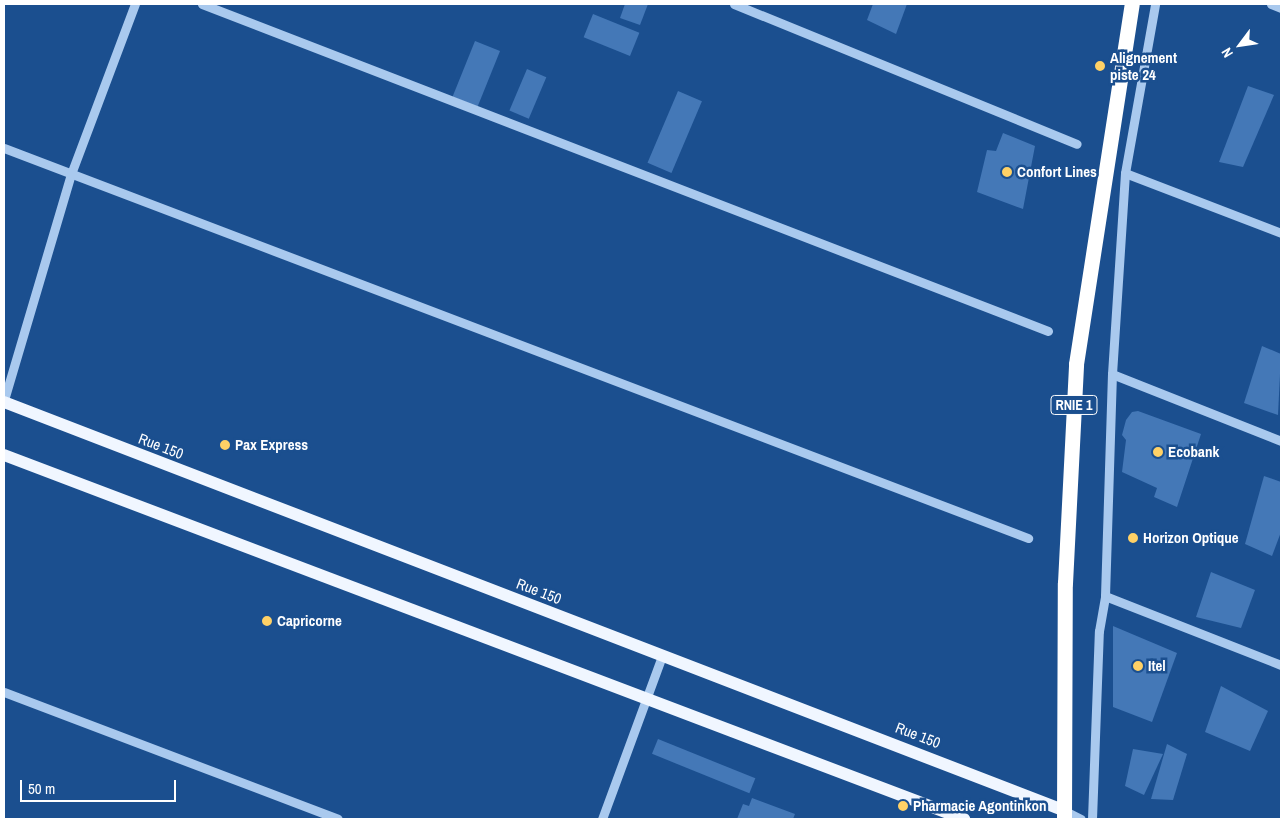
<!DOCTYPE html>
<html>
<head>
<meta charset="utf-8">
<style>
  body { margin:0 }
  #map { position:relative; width:1285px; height:823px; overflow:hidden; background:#1b4f8f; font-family:"Archivo Narrow",sans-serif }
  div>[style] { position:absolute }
  .building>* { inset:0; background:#4478b7; transform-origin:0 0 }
  .minor>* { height:9px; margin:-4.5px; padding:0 4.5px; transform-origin:4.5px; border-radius:4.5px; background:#a9c9ee }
  .major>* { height:12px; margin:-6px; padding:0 6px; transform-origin:6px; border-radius:6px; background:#f0f6ff }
  .highway>* { height:15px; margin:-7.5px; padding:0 7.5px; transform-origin:7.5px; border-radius:7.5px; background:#fff }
  .dots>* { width:14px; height:14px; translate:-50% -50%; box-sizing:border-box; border:2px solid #1b4f8f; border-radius:50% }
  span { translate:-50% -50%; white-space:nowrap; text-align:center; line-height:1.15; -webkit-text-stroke:5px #1b4f8f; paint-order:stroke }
  .shield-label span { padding:1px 4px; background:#1b4f8f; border:1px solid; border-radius:4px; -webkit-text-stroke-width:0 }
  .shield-label { font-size:14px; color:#fff; font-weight:700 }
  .poi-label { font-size:15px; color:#fff; font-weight:700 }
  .left { translate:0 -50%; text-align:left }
  .street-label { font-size:15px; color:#fff }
  .frame { position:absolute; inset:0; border:5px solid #fff; pointer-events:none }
  .north { position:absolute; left:1215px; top:20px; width:50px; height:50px; -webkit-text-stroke:4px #1b4f8f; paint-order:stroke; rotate:239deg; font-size:14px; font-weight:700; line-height:20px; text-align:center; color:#fff }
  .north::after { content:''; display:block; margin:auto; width:18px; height:22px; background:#fff; clip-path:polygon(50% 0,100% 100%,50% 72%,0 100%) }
  .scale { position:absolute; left:20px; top:780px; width:156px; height:22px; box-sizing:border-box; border:2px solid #fff; border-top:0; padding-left:6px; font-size:15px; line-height:18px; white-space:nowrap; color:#fff; -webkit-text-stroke:4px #1b4f8f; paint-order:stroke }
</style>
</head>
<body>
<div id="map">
  <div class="building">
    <i style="clip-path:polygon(625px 4px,648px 4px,640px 25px,620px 18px)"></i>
    <i style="clip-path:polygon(873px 4px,907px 4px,896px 34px,867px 20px)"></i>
    <i style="left:593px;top:14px;width:50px;height:25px;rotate:22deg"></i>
    <i style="left:475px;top:41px;width:27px;height:60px;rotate:22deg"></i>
    <i style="left:527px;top:69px;width:21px;height:45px;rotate:23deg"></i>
    <i style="clip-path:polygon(1248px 86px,1274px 95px,1243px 167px,1219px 162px)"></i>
    <i style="left:678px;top:91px;width:26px;height:78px;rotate:23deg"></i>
    <i style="clip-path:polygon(1003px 133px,1035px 146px,1023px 209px,977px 192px,987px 150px,996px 151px)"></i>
    <i style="clip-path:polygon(1262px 346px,1281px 354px,1278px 415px,1244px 403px)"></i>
    <i style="clip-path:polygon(1138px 411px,1201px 434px,1177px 507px,1154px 497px,1157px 488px,1122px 472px,1126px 440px,1122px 435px,1126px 420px,1132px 412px)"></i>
    <i style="clip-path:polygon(1264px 476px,1281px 482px,1281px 532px,1272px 556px,1245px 544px)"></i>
    <i style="clip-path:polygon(1211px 572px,1255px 590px,1241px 628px,1196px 617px)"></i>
    <i style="clip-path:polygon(1113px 626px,1177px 653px,1152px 722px,1113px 707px)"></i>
    <i style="clip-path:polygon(1221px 686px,1268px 711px,1250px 751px,1205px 732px)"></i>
    <i style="left:658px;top:739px;width:105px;height:16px;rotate:22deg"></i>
    <i style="clip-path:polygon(1167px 744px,1187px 754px,1173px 800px,1151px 799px)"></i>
    <i style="clip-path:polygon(1133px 749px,1163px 754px,1144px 795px,1125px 786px)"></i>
    <i style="clip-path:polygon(752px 798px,795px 814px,793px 819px,737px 819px,743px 804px,749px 806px)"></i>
  </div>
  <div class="minor">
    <i style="left:202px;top:4px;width:907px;rotate:21.13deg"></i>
    <i style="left:734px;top:4px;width:370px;rotate:22.2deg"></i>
    <i style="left:1271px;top:4px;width:11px;rotate:22deg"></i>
    <i style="left:4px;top:148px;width:1096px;rotate:20.85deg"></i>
    <i style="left:1125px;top:173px;width:167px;rotate:21deg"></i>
    <i style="left:1112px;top:374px;width:182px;rotate:21.6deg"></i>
    <i style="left:4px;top:400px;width:236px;rotate:-73.5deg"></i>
    <i style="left:71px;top:174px;width:182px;rotate:-69.4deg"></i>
    <i style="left:1105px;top:596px;width:189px;rotate:21.4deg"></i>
    <i style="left:4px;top:692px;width:357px;rotate:20.8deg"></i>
    <i style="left:1063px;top:810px;width:20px;rotate:27deg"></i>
    <i style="left:602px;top:819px;width:174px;rotate:-69.8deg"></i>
    <i style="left:1092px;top:819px;width:188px;rotate:-87.9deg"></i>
    <i style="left:1099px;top:631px;width:36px;rotate:-80deg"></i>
    <i style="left:1105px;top:596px;width:222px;rotate:-88.2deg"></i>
    <i style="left:1112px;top:374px;width:201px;rotate:-86.3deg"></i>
    <i style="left:1125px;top:173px;width:172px;rotate:-79.9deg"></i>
  </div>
  <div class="major">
    <i style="left:4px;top:402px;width:1135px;rotate:21.07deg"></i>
    <i style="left:4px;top:455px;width:1027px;rotate:20.77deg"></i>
  </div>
  <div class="highway">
    <i style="left:1064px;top:819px;width:236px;rotate:-89.8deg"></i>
    <i style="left:1065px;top:583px;width:219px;rotate:-87.1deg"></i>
    <i style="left:1076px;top:364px;width:364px;rotate:-81.2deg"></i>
  </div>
  <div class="dots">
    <i style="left:1100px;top:66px;background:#ffd166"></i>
    <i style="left:1007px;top:172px;background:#ffd166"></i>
    <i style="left:225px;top:445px;background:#ffd166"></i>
    <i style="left:1158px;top:452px;background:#ffd166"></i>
    <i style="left:1133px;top:538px;background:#ffd166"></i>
    <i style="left:267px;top:621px;background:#ffd166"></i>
    <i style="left:1138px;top:666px;background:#ffd166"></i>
    <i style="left:903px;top:806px;background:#ffd166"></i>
  </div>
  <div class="shield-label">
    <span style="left:1074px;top:405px">RNIE 1</span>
  </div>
  <div class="poi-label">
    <span class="left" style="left:1110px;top:66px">Alignement<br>piste 24</span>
    <span class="left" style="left:1017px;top:172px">Confort Lines</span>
    <span class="left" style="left:235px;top:445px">Pax Express</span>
    <span class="left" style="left:1168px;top:452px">Ecobank</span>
    <span class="left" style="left:1143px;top:538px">Horizon Optique</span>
    <span class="left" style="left:277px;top:621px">Capricorne</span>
    <span class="left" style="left:1148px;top:666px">Itel</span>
    <span class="left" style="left:913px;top:806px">Pharmacie Agontinkon</span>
  </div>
  <div class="street-label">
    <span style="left:161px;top:446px;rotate:21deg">Rue 150</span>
    <span style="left:539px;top:591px;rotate:21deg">Rue 150</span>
    <span style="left:918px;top:735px;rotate:21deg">Rue 150</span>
  </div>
  <div class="frame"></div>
  <div class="north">N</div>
  <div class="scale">50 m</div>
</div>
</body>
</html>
